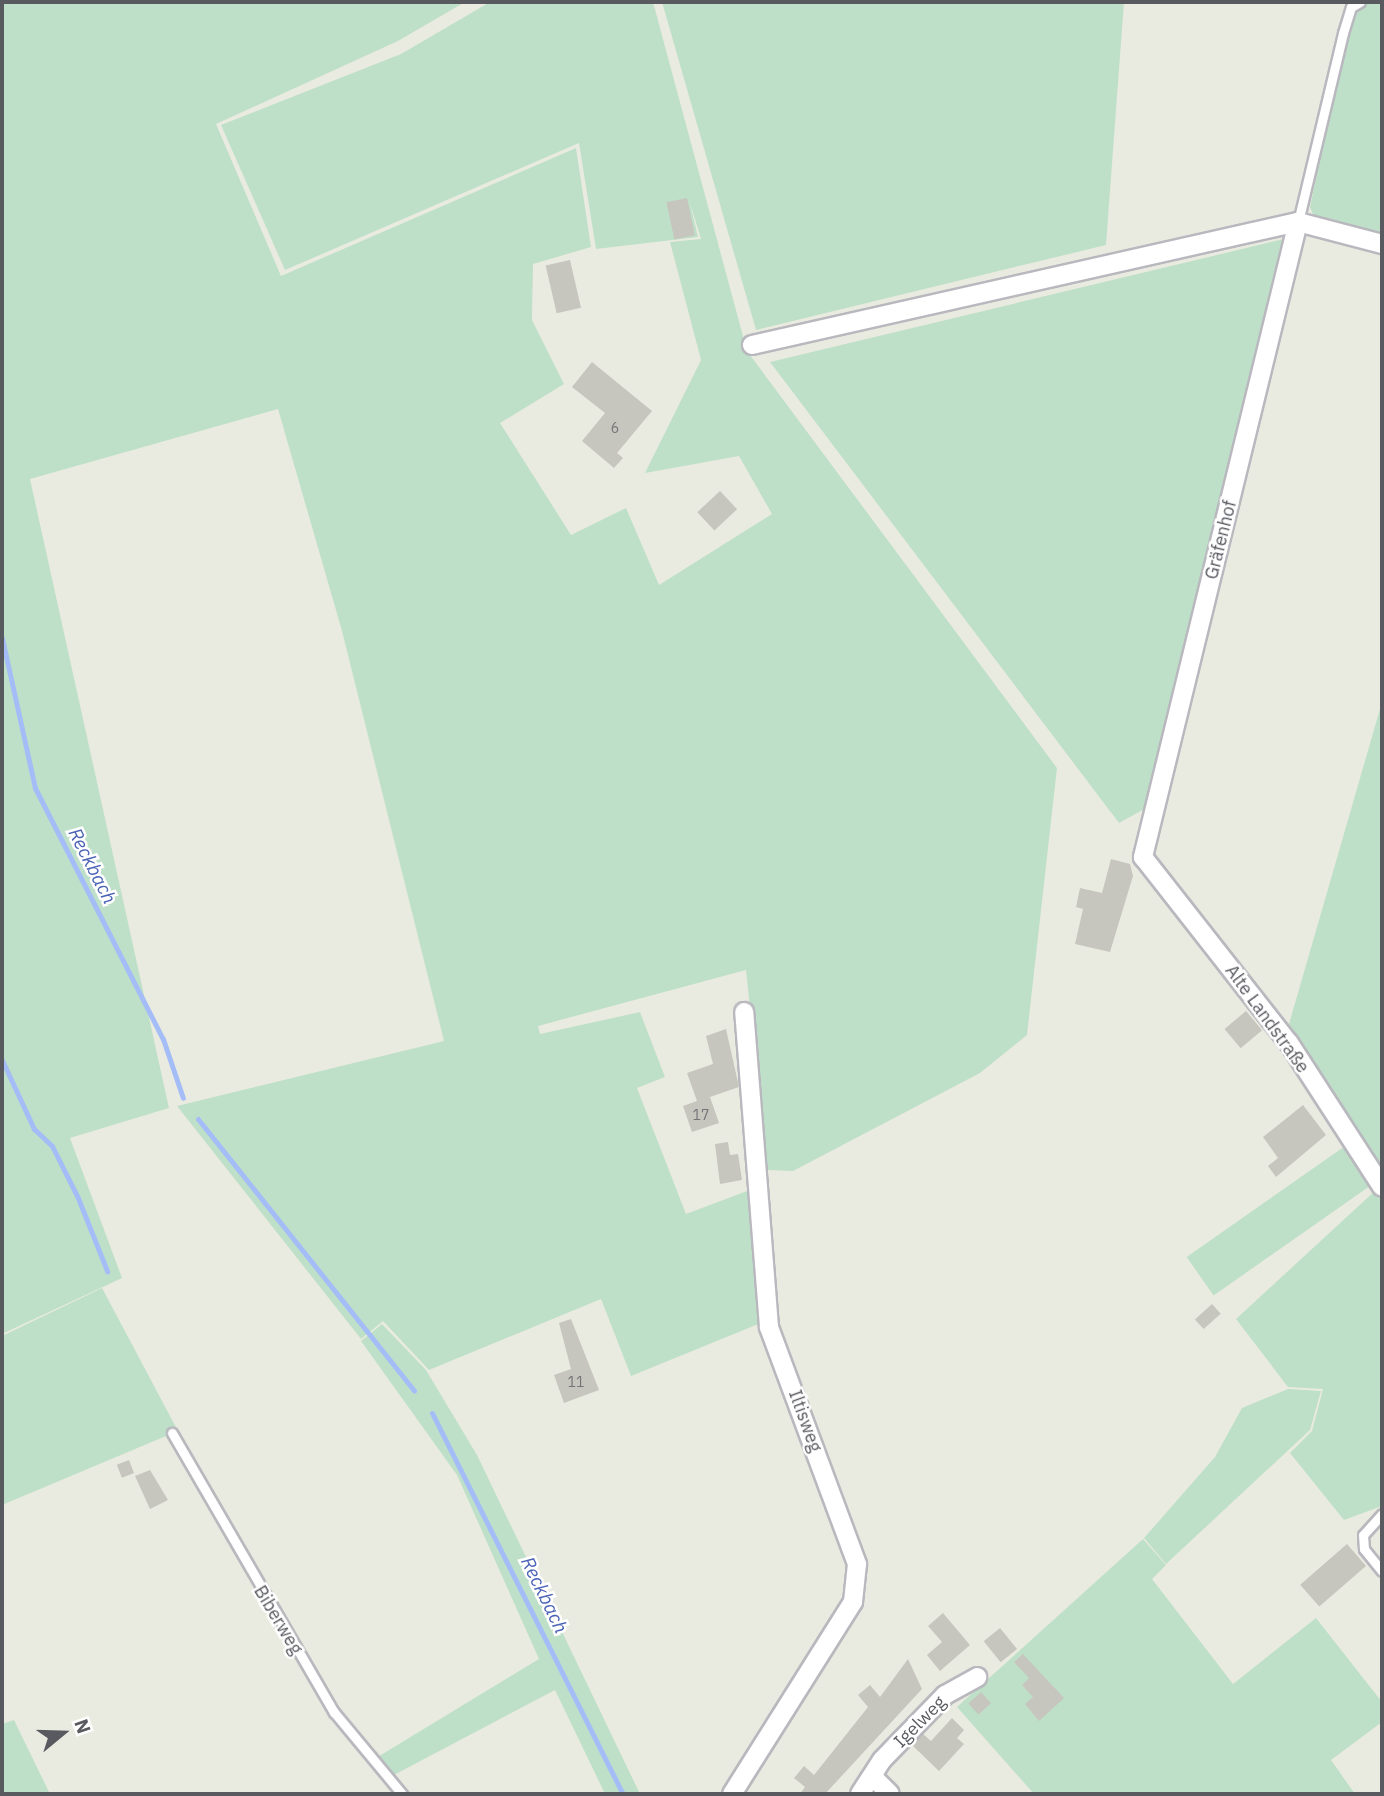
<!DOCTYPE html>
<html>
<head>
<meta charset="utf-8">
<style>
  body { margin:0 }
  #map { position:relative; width:1384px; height:1796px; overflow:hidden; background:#eaebe0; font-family:"IBM Plex Sans",sans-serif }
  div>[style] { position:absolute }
  .green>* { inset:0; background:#bfe0c8; transform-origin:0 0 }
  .stream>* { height:5px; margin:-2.5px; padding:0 2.5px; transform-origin:2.5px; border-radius:2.5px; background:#a5bdf6 }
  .building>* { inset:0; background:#c6c5be; transform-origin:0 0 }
  .roads { filter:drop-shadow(2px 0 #b8b8be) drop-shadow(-2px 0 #b8b8be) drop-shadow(0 2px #b8b8be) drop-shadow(0 -2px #b8b8be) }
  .lane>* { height:9px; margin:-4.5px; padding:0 4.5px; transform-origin:4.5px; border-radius:4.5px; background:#fff }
  .street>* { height:18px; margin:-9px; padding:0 9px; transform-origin:9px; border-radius:9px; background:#fff }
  span { translate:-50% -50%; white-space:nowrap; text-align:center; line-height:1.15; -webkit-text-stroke:5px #fff; paint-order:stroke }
  .number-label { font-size:14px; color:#747578 }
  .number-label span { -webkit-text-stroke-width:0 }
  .street-label { font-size:18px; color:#595a60 }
  .water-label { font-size:19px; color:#4b63b6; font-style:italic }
  .frame { position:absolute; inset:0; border:4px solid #595a60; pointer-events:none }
  .north { position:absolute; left:28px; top:1698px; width:70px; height:70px; -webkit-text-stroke:5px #fff; paint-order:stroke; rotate:71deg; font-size:19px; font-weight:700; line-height:28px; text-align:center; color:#595a60 }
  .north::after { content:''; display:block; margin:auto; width:24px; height:32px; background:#595a60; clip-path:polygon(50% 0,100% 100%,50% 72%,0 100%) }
</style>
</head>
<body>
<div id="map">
  <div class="green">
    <i style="clip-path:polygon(2px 2px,465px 2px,398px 41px,216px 124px,281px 276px,576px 148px,591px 247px,533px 264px,532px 320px,564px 384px,500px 423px,571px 535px,626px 508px,659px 585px,772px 514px,739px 456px,645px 473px,701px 360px,670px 242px,701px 239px,690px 203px,698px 237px,596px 249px,579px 143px,285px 270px,221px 125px,401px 54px,490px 2px,653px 2px,747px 351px,1057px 768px,1027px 1035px,980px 1073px,793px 1171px,767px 1170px,746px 970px,538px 1026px,540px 1034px,640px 1012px,665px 1077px,637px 1088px,686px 1214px,755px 1188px,766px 1321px,631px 1376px,601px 1299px,429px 1370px,383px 1321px,361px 1339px,177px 1106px,444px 1041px,342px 631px,278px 409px,30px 479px,169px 1108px,70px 1138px,122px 1278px,2px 1334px)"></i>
    <i style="clip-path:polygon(662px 2px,1124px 2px,1106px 245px,756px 330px)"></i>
    <i style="clip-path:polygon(1366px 2px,1382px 2px,1382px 235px,1314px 217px,1310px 207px,1347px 29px,1354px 9px)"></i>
    <i style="clip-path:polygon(1288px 238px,1148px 807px,1119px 823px,770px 362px)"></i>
    <i style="clip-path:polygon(1382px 702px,1382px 1170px,1287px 1031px)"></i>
    <i style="left:1348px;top:1144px;width:47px;height:197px;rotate:55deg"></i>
    <i style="clip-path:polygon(1377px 1189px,1382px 1196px,1382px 1506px,1344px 1520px,1290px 1453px,1312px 1431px,1323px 1389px,1288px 1387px,1236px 1319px)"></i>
    <i style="clip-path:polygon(102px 1288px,178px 1431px,2px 1505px,2px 1336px)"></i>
    <i style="clip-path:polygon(382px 1324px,426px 1370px,477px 1455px,640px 1794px,605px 1794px,555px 1690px,392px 1776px,376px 1758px,539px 1659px,457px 1475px,361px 1341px)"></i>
    <i style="clip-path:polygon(1288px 1389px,1321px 1391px,1310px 1430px,1166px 1564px,1144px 1538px,1215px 1457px,1242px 1408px)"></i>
    <i style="clip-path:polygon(1143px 1539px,1166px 1565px,1152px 1579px,1233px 1684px,1316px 1618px,1382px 1702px,1382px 1722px,1331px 1760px,1355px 1794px,1034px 1794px,957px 1707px)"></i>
    <i style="clip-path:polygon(14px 1720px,50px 1794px,2px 1794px,2px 1724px)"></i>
  </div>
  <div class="stream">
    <i style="left:2px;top:638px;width:154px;rotate:77.6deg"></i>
    <i style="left:35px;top:788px;width:282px;rotate:63deg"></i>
    <i style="left:163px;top:1039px;width:62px;rotate:71.3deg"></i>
    <i style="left:2px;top:1060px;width:76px;rotate:65.1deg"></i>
    <i style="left:34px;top:1129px;width:25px;rotate:43deg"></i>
    <i style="left:52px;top:1146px;width:58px;rotate:63.4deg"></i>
    <i style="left:78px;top:1198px;width:79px;rotate:68.3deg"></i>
    <i style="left:198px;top:1119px;width:347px;rotate:51.5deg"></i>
    <i style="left:432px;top:1413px;width:426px;rotate:63.4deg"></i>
  </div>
  <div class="building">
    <i style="left:687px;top:198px;width:38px;height:21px;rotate:78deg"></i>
    <i style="left:570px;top:260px;width:49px;height:25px;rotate:77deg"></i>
    <i style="clip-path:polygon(592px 362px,652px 411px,617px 453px,623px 458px,614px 468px,582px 441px,605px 413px,572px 387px)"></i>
    <i style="left:720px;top:491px;width:25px;height:31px;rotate:47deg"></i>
    <i style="clip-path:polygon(1111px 859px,1130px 864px,1133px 876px,1110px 952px,1075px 944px,1083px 909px,1076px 907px,1080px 888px,1102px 893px)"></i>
    <i style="left:1246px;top:1011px;width:25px;height:28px;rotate:50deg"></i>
    <i style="clip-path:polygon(726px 1029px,739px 1087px,710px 1097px,719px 1123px,692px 1132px,683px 1106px,697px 1101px,687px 1073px,713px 1064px,706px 1036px)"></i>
    <i style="clip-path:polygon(1303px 1105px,1326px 1135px,1276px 1177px,1268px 1166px,1278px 1158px,1263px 1137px)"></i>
    <i style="clip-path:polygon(728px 1142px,730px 1155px,738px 1154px,742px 1180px,720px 1184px,715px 1144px)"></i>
    <i style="left:1212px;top:1304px;width:13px;height:23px;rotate:48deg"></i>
    <i style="clip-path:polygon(571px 1319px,599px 1390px,564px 1403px,554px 1375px,571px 1369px,559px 1323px)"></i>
    <i style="left:129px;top:1460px;width:14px;height:13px;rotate:69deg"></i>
    <i style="clip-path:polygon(150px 1470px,168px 1500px,150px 1509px,135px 1476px)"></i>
    <i style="left:1347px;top:1544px;width:29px;height:62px;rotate:49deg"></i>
    <i style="clip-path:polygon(943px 1613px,970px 1645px,940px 1671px,927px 1655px,942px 1642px,928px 1626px)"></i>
    <i style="left:1000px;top:1628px;width:27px;height:21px;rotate:51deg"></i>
    <i style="clip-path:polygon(1023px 1654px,1064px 1698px,1039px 1721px,1025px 1704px,1033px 1697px,1022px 1685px,1029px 1678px,1014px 1662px)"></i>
    <i style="clip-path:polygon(908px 1659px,922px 1689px,825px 1794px,800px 1794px,805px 1787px,794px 1778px,804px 1766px,814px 1775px,868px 1707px,858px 1695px,870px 1685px,880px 1697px)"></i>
    <i style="left:981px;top:1692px;width:15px;height:17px;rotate:48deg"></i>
    <i style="clip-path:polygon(952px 1718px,964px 1730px,957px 1738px,964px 1744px,939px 1771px,912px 1745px,923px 1734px,931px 1741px)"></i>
  </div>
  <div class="roads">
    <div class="lane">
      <i style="left:1298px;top:222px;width:194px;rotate:-76.6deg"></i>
      <i style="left:1343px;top:33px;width:27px;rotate:-73deg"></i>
      <i style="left:1351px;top:7px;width:10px;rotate:-29deg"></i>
      <i style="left:172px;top:1433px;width:323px;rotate:59.9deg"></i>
      <i style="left:334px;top:1712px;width:107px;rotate:50.3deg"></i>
      <i style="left:1382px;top:1514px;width:28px;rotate:132deg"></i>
      <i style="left:1363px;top:1535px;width:14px;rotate:86deg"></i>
      <i style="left:1364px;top:1549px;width:28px;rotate:51deg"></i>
    </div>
    <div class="street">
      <i style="left:1298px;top:222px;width:654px;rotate:103.72deg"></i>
      <i style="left:1143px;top:857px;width:236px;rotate:51.9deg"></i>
      <i style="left:1289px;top:1043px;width:171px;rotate:57.1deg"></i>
      <i style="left:752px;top:345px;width:560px;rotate:-12.7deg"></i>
      <i style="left:1298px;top:222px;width:87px;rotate:14.7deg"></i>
      <i style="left:872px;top:1776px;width:25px;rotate:45deg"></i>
      <i style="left:732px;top:1794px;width:227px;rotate:-57.8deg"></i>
      <i style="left:853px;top:1602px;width:38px;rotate:-84deg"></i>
      <i style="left:857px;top:1564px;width:253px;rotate:-110.4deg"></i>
      <i style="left:769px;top:1327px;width:316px;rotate:-94.5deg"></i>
      <i style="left:860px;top:1794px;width:40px;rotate:-57.1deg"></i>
      <i style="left:882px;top:1760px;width:91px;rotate:-45.9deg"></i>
      <i style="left:945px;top:1695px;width:37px;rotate:-29deg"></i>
    </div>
  </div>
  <div class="number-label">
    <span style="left:615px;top:428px">6</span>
    <span style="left:701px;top:1115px">17</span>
    <span style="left:576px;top:1382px">11</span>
  </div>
  <div class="street-label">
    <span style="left:1221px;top:540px;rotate:-76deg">Gräfenhof</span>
    <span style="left:1267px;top:1019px;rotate:54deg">Alte Landstraße</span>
    <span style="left:805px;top:1421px;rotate:70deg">Iltisweg</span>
    <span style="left:278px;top:1620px;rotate:59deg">Biberweg</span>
    <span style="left:920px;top:1722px;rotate:-45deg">Igelweg</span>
  </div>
  <div class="water-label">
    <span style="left:92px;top:866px;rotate:63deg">Reckbach</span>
    <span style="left:544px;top:1595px;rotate:64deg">Reckbach</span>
  </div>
  <div class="frame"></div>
  <div class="north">N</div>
</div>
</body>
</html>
